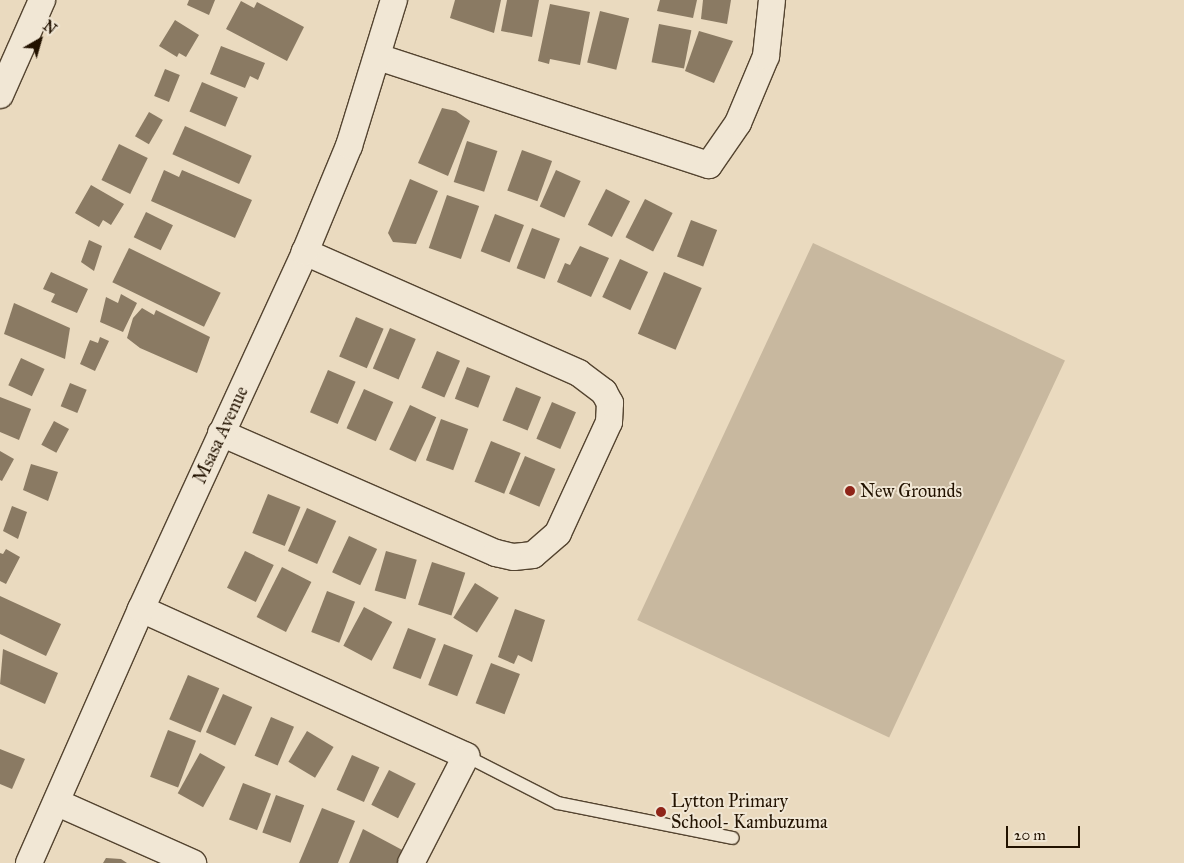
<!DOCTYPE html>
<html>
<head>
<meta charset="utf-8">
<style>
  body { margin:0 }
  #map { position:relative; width:1184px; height:863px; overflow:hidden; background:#eadabf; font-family:"IM FELL Great Primer",serif }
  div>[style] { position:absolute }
  .green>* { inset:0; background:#c8b89f; transform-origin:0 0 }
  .building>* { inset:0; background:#8a7a63; transform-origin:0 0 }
  .roads { filter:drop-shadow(1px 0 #544430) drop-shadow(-1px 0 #544430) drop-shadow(0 1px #544430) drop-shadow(0 -1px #544430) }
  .lane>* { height:12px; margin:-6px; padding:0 6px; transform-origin:6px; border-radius:6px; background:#f1e7d5 }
  .street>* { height:26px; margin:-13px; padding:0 13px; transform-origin:13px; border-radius:13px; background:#f1e7d5 }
  .dots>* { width:14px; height:14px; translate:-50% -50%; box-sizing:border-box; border:2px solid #f1e7d5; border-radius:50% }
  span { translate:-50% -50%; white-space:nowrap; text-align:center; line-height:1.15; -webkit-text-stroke:4px #f1e7d5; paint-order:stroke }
  .street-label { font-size:18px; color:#221200 }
  .poi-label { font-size:18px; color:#221200 }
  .left { translate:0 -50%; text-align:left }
  .north { position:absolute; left:15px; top:15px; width:50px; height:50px; -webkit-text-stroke:4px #f1e7d5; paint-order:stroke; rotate:38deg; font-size:14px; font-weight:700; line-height:20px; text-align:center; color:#221200 }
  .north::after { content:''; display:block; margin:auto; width:18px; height:22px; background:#221200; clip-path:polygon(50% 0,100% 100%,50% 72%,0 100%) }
  .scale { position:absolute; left:1006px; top:826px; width:74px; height:22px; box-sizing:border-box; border:2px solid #221200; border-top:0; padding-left:6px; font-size:15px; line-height:18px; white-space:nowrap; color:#221200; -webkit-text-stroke:4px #f1e7d5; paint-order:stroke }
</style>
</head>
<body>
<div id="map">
  <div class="green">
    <i style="left:813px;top:243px;width:278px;height:416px;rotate:25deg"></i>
  </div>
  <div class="building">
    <i style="clip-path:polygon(189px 0,215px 0,209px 15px,187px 5px)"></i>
    <i style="clip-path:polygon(455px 0,501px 0,494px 33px,450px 18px)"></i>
    <i style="clip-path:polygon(507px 0,539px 0,532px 37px,501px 31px)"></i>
    <i style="clip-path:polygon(660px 0,697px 0,693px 18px,657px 11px)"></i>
    <i style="clip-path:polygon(703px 0,731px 0,727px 24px,701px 19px)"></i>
    <i style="clip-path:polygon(241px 1px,254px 8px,257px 2px,304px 27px,287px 61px,226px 29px)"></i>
    <i style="clip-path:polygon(550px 4px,590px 12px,580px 65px,550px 59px,549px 64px,538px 61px)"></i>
    <i style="left:600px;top:11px;width:30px;height:53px;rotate:14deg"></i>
    <i style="clip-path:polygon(175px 20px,199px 35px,186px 57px,179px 53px,177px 57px,159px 46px)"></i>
    <i style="left:659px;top:24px;width:33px;height:39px;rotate:11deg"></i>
    <i style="clip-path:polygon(699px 31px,733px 41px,714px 83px,685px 71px)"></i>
    <i style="clip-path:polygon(221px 46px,265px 63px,258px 80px,250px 76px,245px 88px,210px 74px)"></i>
    <i style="left:165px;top:69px;width:16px;height:29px;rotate:22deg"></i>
    <i style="left:202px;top:82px;width:39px;height:32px;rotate:23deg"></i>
    <i style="clip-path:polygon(442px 108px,456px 111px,470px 121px,448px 176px,418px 163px)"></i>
    <i style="left:149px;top:112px;width:16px;height:28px;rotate:30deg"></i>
    <i style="left:185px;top:126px;width:73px;height:31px;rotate:24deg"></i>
    <i style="left:467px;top:141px;width:32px;height:43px;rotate:18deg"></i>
    <i style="left:119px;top:144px;width:32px;height:40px;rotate:26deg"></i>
    <i style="left:522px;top:150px;width:32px;height:43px;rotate:20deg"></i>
    <i style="clip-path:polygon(164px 170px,179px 177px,182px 170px,252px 200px,235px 238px,151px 201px)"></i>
    <i style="left:556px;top:170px;width:27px;height:40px;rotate:24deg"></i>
    <i style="clip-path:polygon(410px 179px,438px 191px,416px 244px,393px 242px,388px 233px)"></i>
    <i style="clip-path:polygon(91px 185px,124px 204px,111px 225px,103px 220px,99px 227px,75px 213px)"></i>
    <i style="left:606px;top:189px;width:27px;height:40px;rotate:27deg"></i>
    <i style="left:447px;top:195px;width:34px;height:56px;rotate:19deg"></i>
    <i style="left:645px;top:199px;width:31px;height:43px;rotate:27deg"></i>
    <i style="left:146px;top:212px;width:30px;height:28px;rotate:26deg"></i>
    <i style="left:495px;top:214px;width:31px;height:40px;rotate:21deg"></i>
    <i style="left:691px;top:220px;width:28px;height:39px;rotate:21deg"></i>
    <i style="left:532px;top:228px;width:30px;height:43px;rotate:21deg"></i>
    <i style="clip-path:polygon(89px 240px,102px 246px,94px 271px,81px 262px)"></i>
    <i style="clip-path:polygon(580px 246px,609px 258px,591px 297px,557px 282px,565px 263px,570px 265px)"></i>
    <i style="left:129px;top:248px;width:102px;height:38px;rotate:26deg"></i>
    <i style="left:620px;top:259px;width:31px;height:42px;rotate:25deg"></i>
    <i style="clip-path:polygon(51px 272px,88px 289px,77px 313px,51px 302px,55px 294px,43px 289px)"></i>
    <i style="left:664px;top:272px;width:41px;height:67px;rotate:23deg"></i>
    <i style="clip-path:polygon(121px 294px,137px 303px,123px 332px,100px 322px,106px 297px,118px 303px)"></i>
    <i style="clip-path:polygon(14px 303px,70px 328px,65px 359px,4px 334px)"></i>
    <i style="clip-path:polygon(142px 308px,154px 315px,156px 310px,210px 337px,197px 373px,140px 348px,127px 338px,133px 318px)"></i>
    <i style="left:356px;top:317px;width:30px;height:43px;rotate:23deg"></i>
    <i style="left:390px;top:328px;width:28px;height:44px;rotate:23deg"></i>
    <i style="clip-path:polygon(100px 337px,109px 341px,95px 371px,80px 364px,90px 340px,98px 343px)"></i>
    <i style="left:437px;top:351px;width:25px;height:40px;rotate:23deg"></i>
    <i style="left:21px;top:358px;width:26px;height:30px;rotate:25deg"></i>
    <i style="left:467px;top:367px;width:25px;height:34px;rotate:21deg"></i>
    <i style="left:328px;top:370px;width:30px;height:46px;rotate:23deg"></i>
    <i style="left:70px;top:383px;width:18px;height:25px;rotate:22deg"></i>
    <i style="left:516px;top:387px;width:27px;height:36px;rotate:22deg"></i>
    <i style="left:364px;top:389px;width:32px;height:43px;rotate:24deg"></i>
    <i style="clip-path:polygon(0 397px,31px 409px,19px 440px,0 432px)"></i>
    <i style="left:552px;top:402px;width:26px;height:40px;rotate:23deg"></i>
    <i style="left:410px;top:405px;width:29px;height:49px;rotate:25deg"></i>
    <i style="left:441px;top:419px;width:29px;height:44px;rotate:20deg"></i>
    <i style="left:54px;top:421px;width:17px;height:27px;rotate:28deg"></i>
    <i style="left:491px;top:441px;width:32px;height:44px;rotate:22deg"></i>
    <i style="clip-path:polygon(0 451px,14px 459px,2px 481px,0 480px)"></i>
    <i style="left:525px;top:456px;width:33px;height:41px;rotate:23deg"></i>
    <i style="clip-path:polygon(31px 464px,58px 472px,48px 501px,23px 490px)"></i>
    <i style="left:268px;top:494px;width:35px;height:42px;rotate:22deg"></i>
    <i style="clip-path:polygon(12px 506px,27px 512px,18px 539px,3px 531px)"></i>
    <i style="left:307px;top:508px;width:32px;height:47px;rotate:24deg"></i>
    <i style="left:349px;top:536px;width:31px;height:40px;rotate:25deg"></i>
    <i style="clip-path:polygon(6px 549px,20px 557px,6px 584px,0 581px,0 553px,3px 554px)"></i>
    <i style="left:245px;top:551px;width:32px;height:41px;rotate:26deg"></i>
    <i style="left:386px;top:551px;width:32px;height:41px;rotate:16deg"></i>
    <i style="left:432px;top:562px;width:35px;height:45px;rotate:18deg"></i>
    <i style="left:282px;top:567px;width:33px;height:56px;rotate:27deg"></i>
    <i style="left:475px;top:583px;width:28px;height:41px;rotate:32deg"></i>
    <i style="left:327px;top:591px;width:30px;height:44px;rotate:21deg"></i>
    <i style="clip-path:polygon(0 596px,61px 624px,46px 656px,0 634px)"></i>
    <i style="left:364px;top:607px;width:32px;height:44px;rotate:28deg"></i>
    <i style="clip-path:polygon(515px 609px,545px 620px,532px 662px,518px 655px,514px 664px,498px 657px)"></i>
    <i style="left:408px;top:628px;width:30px;height:43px;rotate:21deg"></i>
    <i style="left:444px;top:644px;width:31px;height:44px;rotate:21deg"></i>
    <i style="clip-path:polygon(3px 649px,58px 673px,45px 704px,0 684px)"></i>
    <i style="left:491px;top:663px;width:31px;height:43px;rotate:21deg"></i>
    <i style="left:188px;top:675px;width:34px;height:48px;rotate:23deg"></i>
    <i style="left:223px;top:694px;width:32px;height:42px;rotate:24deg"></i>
    <i style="left:271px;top:717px;width:25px;height:42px;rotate:23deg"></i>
    <i style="left:168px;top:730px;width:30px;height:50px;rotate:21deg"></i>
    <i style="left:307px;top:731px;width:31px;height:36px;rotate:31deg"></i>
    <i style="clip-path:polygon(0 749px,25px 759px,12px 789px,0 784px)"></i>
    <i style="left:200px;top:753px;width:29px;height:46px;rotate:29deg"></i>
    <i style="left:352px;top:755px;width:30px;height:38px;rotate:24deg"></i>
    <i style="left:389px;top:770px;width:30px;height:39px;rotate:27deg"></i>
    <i style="left:243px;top:783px;width:30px;height:39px;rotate:21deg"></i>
    <i style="left:276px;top:795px;width:30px;height:40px;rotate:20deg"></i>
    <i style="clip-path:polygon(322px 808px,355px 821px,338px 863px,299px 863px)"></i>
    <i style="clip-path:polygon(363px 829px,406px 852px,401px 863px,349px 863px)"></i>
    <i style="clip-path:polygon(106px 858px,121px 859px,127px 863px,103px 863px)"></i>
  </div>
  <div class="roads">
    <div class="lane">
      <i style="left:466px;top:756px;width:103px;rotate:27.1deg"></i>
      <i style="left:558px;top:803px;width:178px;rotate:11.3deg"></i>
    </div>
    <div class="street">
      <i style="left:378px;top:57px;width:348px;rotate:18.1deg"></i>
      <i style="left:709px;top:165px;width:51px;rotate:-55.4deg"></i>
      <i style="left:738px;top:123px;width:73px;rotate:-67.3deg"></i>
      <i style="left:766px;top:56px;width:56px;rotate:-83.9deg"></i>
      <i style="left:0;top:95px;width:104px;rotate:-66.1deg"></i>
      <i style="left:221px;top:433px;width:300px;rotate:23.6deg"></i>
      <i style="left:496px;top:553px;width:18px;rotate:13deg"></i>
      <i style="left:514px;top:557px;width:19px;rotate:-6deg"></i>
      <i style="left:533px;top:555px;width:33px;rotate:-41deg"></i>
      <i style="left:558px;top:533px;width:122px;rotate:-65.3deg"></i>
      <i style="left:609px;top:422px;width:19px;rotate:-87deg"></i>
      <i style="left:610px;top:403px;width:13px;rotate:-119deg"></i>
      <i style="left:604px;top:392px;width:31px;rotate:-143deg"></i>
      <i style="left:579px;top:373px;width:300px;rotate:-156.2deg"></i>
      <i style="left:141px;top:609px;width:357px;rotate:24.3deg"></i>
      <i style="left:466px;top:756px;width:120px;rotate:117.2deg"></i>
      <i style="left:58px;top:803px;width:148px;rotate:24deg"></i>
      <i style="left:29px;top:863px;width:278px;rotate:-66.2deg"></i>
      <i style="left:141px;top:609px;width:393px;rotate:-65.3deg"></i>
      <i style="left:305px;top:252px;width:115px;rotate:-67.5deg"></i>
      <i style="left:349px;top:146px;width:153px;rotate:-72.9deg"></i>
    </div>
  </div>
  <div class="dots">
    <i style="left:850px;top:491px;background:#8f2418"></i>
    <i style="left:661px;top:812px;background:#8f2418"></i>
  </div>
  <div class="street-label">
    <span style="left:221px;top:435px;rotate:-65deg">Msasa Avenue</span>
  </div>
  <div class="poi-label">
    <span class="left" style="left:860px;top:491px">New Grounds</span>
    <span class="left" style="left:671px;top:812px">Lytton Primary<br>School- Kambuzuma</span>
  </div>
  <div class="north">N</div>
  <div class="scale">20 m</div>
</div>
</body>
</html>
